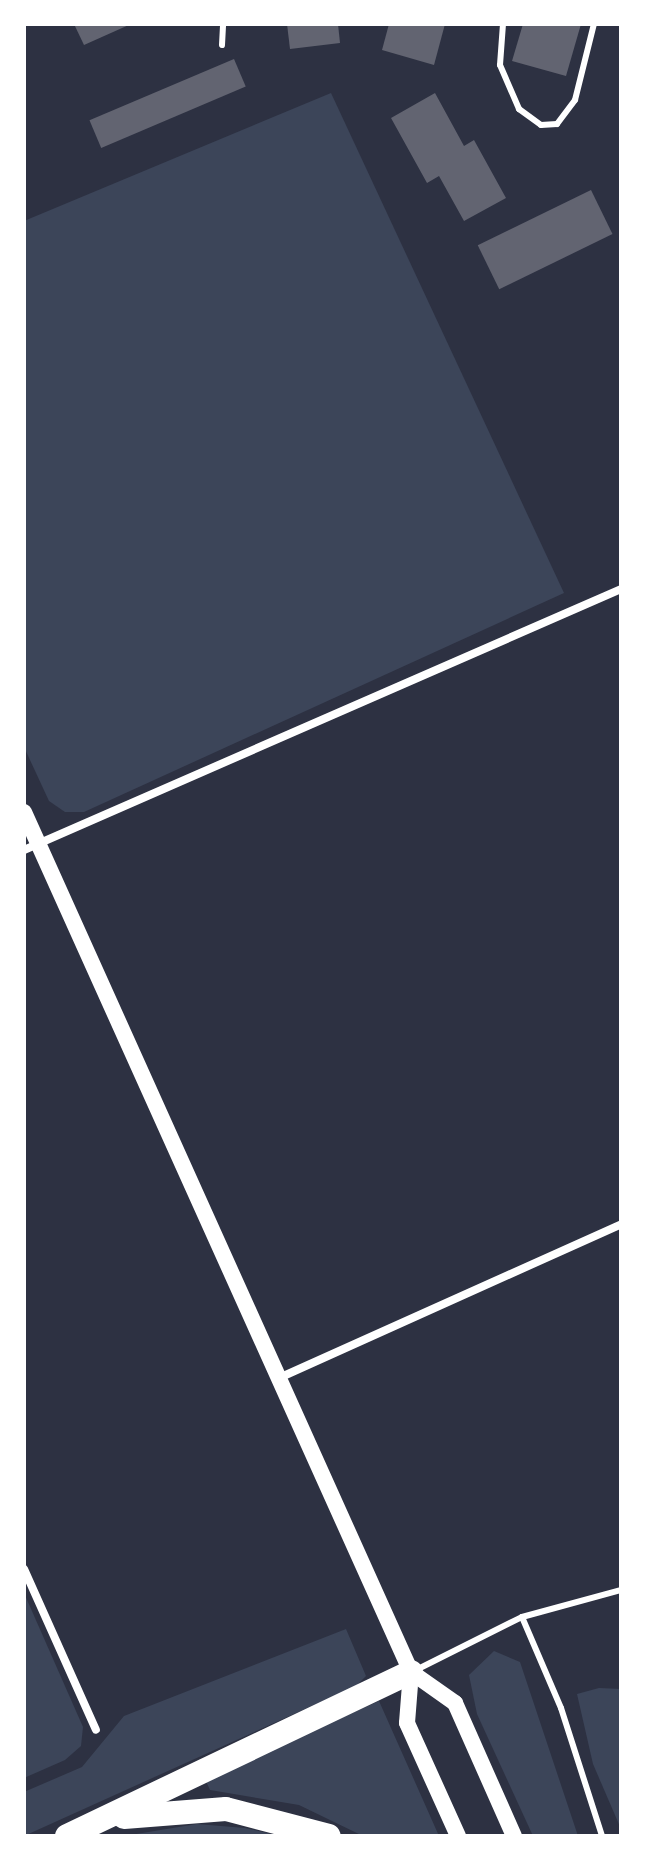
<!DOCTYPE html>
<html>
<head>
<meta charset="utf-8">
<style>
  body { margin:0 }
  #map { position:relative; width:645px; height:1860px; overflow:hidden; background:#2d3142; font-family:Signika,sans-serif }
  div>[style] { position:absolute }
  .green>* { inset:0; background:#3c4559 }
  .building>* { inset:0; background:#626471; transform-origin:0 0 }
  .service>* { height:6px; margin:-3px; padding:0 3px; transform-origin:3px; border-radius:3px; background:#fff }
  .minor>* { height:8px; margin:-4px; padding:0 4px; transform-origin:4px; border-radius:4px; background:#fff }
  .secondary>* { height:16px; margin:-8px; padding:0 8px; transform-origin:8px; border-radius:8px; background:#fff }
  .motorway>* { height:24px; margin:-12px; padding:0 12px; transform-origin:12px; border-radius:12px; background:#fff }
  span { translate:-50% -50%; white-space:nowrap; text-align:center; line-height:1.15; -webkit-text-stroke:8px #fff; paint-order:stroke }
  .frame { position:absolute; inset:0; border:26px solid #fff; pointer-events:none }
</style>
</head>
<body>
<div id="map">
  <div class="green">
    <i style="clip-path:polygon(331px 93px,564px 593px,84px 812px,65px 812px,49px 801px,24px 747px,24px 221px)"></i>
    <i style="clip-path:polygon(24px 1593px,83px 1727px,81px 1746px,65px 1760px,24px 1778px)"></i>
    <i style="clip-path:polygon(346px 1629px,366px 1676px,356px 1686px,24px 1836px,24px 1792px,82px 1767px,124px 1716px)"></i>
    <i style="clip-path:polygon(494px 1651px,520px 1662px,578px 1836px,533px 1836px,477px 1714px,469px 1675px)"></i>
    <i style="clip-path:polygon(599px 1688px,621px 1689px,621px 1829px,593px 1764px,577px 1694px)"></i>
    <i style="clip-path:polygon(379px 1701px,439px 1836px,363px 1836px,299px 1805px,210px 1790px,205px 1779px)"></i>
    <i style="clip-path:polygon(197px 1824px,245px 1828px,280px 1836px,124px 1836px)"></i>
  </div>
  <div class="building">
    <i style="clip-path:polygon(74px 24px,131px 24px,84px 45px)"></i>
    <i style="clip-path:polygon(287px 24px,338px 24px,340px 43px,290px 49px)"></i>
    <i style="clip-path:polygon(389px 24px,445px 24px,434px 65px,382px 50px)"></i>
    <i style="clip-path:polygon(523px 24px,581px 24px,566px 76px,512px 61px)"></i>
    <i style="left:234px;top:59px;width:30px;height:157px;rotate:67deg"></i>
    <i style="clip-path:polygon(435px 93px,464px 146px,474px 140px,506px 198px,464px 221px,439px 176px,427px 183px,391px 118px)"></i>
    <i style="left:591px;top:190px;width:49px;height:126px;rotate:64deg"></i>
  </div>
  <div class="service">
    <i style="left:503px;top:24px;width:41px;rotate:94.2deg"></i>
    <i style="left:500px;top:65px;width:48px;rotate:66.6deg"></i>
    <i style="left:519px;top:109px;width:27px;rotate:36deg"></i>
    <i style="left:541px;top:125px;width:16px;rotate:-4deg"></i>
    <i style="left:557px;top:124px;width:30px;rotate:-53deg"></i>
    <i style="left:575px;top:100px;width:78px;rotate:-76deg"></i>
    <i style="left:222px;top:45px;width:21px;rotate:-87deg"></i>
    <i style="left:522px;top:1617px;width:99px;rotate:66.8deg"></i>
    <i style="left:561px;top:1708px;width:134px;rotate:72.2deg"></i>
    <i style="left:418px;top:1669px;width:116px;rotate:-26.6deg"></i>
    <i style="left:522px;top:1617px;width:103px;rotate:-15.3deg"></i>
  </div>
  <div class="minor">
    <i style="left:24px;top:850px;width:652px;rotate:-23.61deg"></i>
    <i style="left:279px;top:1378px;width:375px;rotate:-24.2deg"></i>
    <i style="left:24px;top:1569px;width:176px;rotate:65.9deg"></i>
  </div>
  <div class="secondary">
    <i style="left:24px;top:812px;width:943px;rotate:65.77deg"></i>
    <i style="left:411px;top:1672px;width:51px;rotate:94.5deg"></i>
    <i style="left:407px;top:1723px;width:124px;rotate:65.7deg"></i>
    <i style="left:411px;top:1672px;width:54px;rotate:35.2deg"></i>
    <i style="left:455px;top:1703px;width:145px;rotate:66.1deg"></i>
  </div>
  <div class="motorway">
    <i style="left:124px;top:1817px;width:102px;rotate:-4.5deg"></i>
    <i style="left:226px;top:1809px;width:106px;rotate:14.7deg"></i>
    <i style="left:67px;top:1836px;width:381px;rotate:-25.5deg"></i>
  </div>
  <div class="frame"></div>
</div>
</body>
</html>
